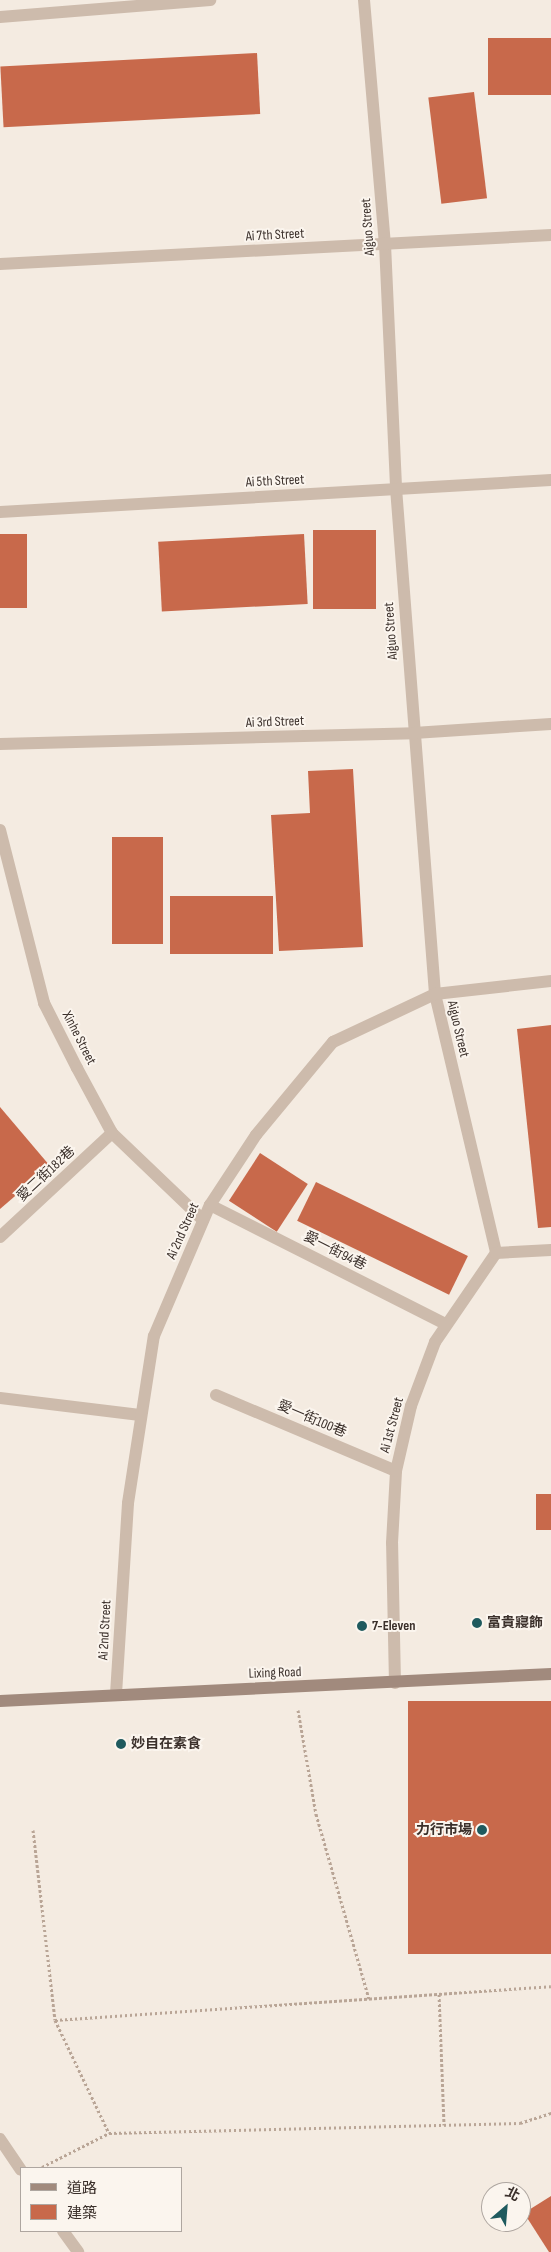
<!DOCTYPE html>
<html>
<head>
<meta charset="utf-8">
<style>
  body { margin:0 }
  #map { position:relative; width:551px; height:2252px; overflow:hidden; background:#f4ebe1; font-family:"Sofia Sans Condensed","Noto Sans TC",sans-serif }
  div>[style] { position:absolute }
  .building>* { inset:0; background:#c8694b; transform-origin:0 0 }
  .path>* { height:3px; margin-top:-1.5px; transform-origin:0; background:repeating-linear-gradient(90deg,#b9a596 0 2.5px,transparent 0 5px) }
  .lane>* { height:12px; margin:-6px; padding:0 6px; transform-origin:6px; border-radius:6px; background:#cdbbac }
  .street>* { height:12px; margin:-6px; padding:0 6px; transform-origin:6px; border-radius:6px; background:#cdbbac }
  .secondary>* { height:12px; margin:-6px; padding:0 6px; transform-origin:6px; border-radius:6px; background:#a18a7d }
  .dots>* { width:14px; height:14px; translate:-50% -50%; box-sizing:border-box; border:2px solid #fbf5ee; border-radius:50% }
  span { translate:-50% -50%; white-space:nowrap; text-align:center; line-height:1.15; -webkit-text-stroke:4px #fbf5ee; paint-order:stroke }
  .street-label { font-size:14px; color:#3b302b }
  .poi-label { font-size:14px; color:#3b302b; font-weight:700 }
  .left { translate:0 -50%; text-align:left }
  .right { translate:-100% -50%; text-align:right }
  .legend { position:absolute; left:20px; top:2167px; width:162px; height:65px; box-sizing:border-box; background:#fbf5ee; border:1px solid #aea6a0; margin:0; padding:6px 9px; list-style:none; font-size:15px; color:#3b302b }
  .legend li { display:flex; align-items:center; gap:10px; height:25px }
  .legend b { width:25px; border:1px solid #aea6a0 }
  .north { position:absolute; left:481px; top:2182px; width:50px; height:50px; box-sizing:border-box; background:#fbf5ee; border:1px solid #aea6a0; border-radius:50%; rotate:27deg; font-size:14px; font-weight:700; line-height:20px; text-align:center; color:#3b302b }
  .north::after { content:''; display:block; margin:auto; width:18px; height:22px; background:#1f5a5e; clip-path:polygon(50% 0,100% 100%,50% 72%,0 100%) }
</style>
</head>
<body>
<div id="map">
  <div class="building">
    <i style="left:551px;top:38px;width:57px;height:63px;rotate:90deg"></i>
    <i style="left:257px;top:53px;width:61px;height:257px;rotate:87deg"></i>
    <i style="left:474px;top:92px;width:107px;height:46px;rotate:83deg"></i>
    <i style="left:313px;top:530px;width:63px;height:79px"></i>
    <i style="left:0;top:534px;width:27px;height:74px"></i>
    <i style="left:304px;top:534px;width:70px;height:146px;rotate:87deg"></i>
    <i style="clip-path:polygon(353px 769px,363px 947px,279px 951px,271px 815px,310px 813px,308px 771px)"></i>
    <i style="left:112px;top:837px;width:51px;height:107px"></i>
    <i style="left:170px;top:896px;width:103px;height:58px"></i>
    <i style="clip-path:polygon(551px 1025px,551px 1227px,538px 1228px,517px 1029px)"></i>
    <i style="clip-path:polygon(0 1107px,50px 1166px,0 1209px)"></i>
    <i style="left:260px;top:1153px;width:57px;height:57px;rotate:33deg"></i>
    <i style="left:316px;top:1182px;width:169px;height:43px;rotate:26deg"></i>
    <i style="left:551px;top:1494px;width:36px;height:15px;rotate:90deg"></i>
    <i style="left:551px;top:1701px;width:253px;height:143px;rotate:90deg"></i>
    <i style="clip-path:polygon(551px 2196px,551px 2252px,549px 2252px,524px 2213px)"></i>
  </div>
  <div class="path">
    <i style="left:298px;top:1710px;width:106px;rotate:80.2deg"></i>
    <i style="left:316px;top:1814px;width:192px;rotate:74deg"></i>
    <i style="left:33px;top:1830px;width:191px;rotate:83.4deg"></i>
    <i style="left:55px;top:2020px;width:125px;rotate:64.5deg"></i>
    <i style="left:439px;top:1994px;width:131px;rotate:87.8deg"></i>
    <i style="left:55px;top:2020px;width:497px;rotate:-3.9deg"></i>
    <i style="left:42px;top:2167px;width:75px;rotate:-26.9deg"></i>
    <i style="left:109px;top:2133px;width:411px;rotate:-1.4deg"></i>
    <i style="left:520px;top:2123px;width:33px;rotate:-18deg"></i>
  </div>
  <div class="lane">
    <i style="left:210px;top:1205px;width:264px;rotate:26.8deg"></i>
    <i style="left:216px;top:1395px;width:195px;rotate:22.9deg"></i>
    <i style="left:0;top:1398px;width:141px;rotate:6.9deg"></i>
  </div>
  <div class="street">
    <i style="left:364px;top:0;width:245px;rotate:85.1deg"></i>
    <i style="left:385px;top:244px;width:244px;rotate:87.4deg"></i>
    <i style="left:396px;top:488px;width:508px;rotate:85.59deg"></i>
    <i style="left:435px;top:994px;width:266px;rotate:76.7deg"></i>
    <i style="left:0;top:17px;width:211px;rotate:-4.6deg"></i>
    <i style="left:0;top:264px;width:552px;rotate:-3.01deg"></i>
    <i style="left:0;top:512px;width:552px;rotate:-3.32deg"></i>
    <i style="left:0;top:744px;width:414px;rotate:-1.5deg"></i>
    <i style="left:414px;top:733px;width:137px;rotate:-3.8deg"></i>
    <i style="left:0;top:830px;width:179px;rotate:75.7deg"></i>
    <i style="left:44px;top:1003px;width:73px;rotate:63.1deg"></i>
    <i style="left:77px;top:1068px;width:74px;rotate:61.7deg"></i>
    <i style="left:112px;top:1133px;width:126px;rotate:43.7deg"></i>
    <i style="left:0;top:1237px;width:153px;rotate:-42.9deg"></i>
    <i style="left:395px;top:1683px;width:140px;rotate:-91.2deg"></i>
    <i style="left:392px;top:1543px;width:72px;rotate:-86.8deg"></i>
    <i style="left:396px;top:1471px;width:67px;rotate:-77deg"></i>
    <i style="left:411px;top:1406px;width:68px;rotate:-69.4deg"></i>
    <i style="left:435px;top:1342px;width:108px;rotate:-55.6deg"></i>
    <i style="left:496px;top:1253px;width:55px;rotate:-3.1deg"></i>
    <i style="left:116px;top:1694px;width:191px;rotate:-86.4deg"></i>
    <i style="left:128px;top:1503px;width:169px;rotate:-81.2deg"></i>
    <i style="left:154px;top:1336px;width:142px;rotate:-66.9deg"></i>
    <i style="left:210px;top:1205px;width:84px;rotate:-56.7deg"></i>
    <i style="left:256px;top:1135px;width:121px;rotate:-50.4deg"></i>
    <i style="left:333px;top:1042px;width:113px;rotate:-25.2deg"></i>
    <i style="left:435px;top:994px;width:117px;rotate:-6.4deg"></i>
    <i style="left:0;top:2139px;width:37px;rotate:56deg"></i>
    <i style="left:63px;top:2231px;width:26px;rotate:54deg"></i>
  </div>
  <div class="secondary">
    <i style="left:0;top:1701px;width:552px;rotate:-2.81deg"></i>
  </div>
  <div class="dots">
    <i style="left:477px;top:1623px;background:#1f5a5e"></i>
    <i style="left:362px;top:1626px;background:#1f5a5e"></i>
    <i style="left:121px;top:1744px;background:#1f5a5e"></i>
    <i style="left:482px;top:1830px;background:#1f5a5e"></i>
  </div>
  <div class="street-label">
    <span style="left:368px;top:227px;rotate:-94deg">Aiguo Street</span>
    <span style="left:275px;top:235px;rotate:-3deg">Ai 7th Street</span>
    <span style="left:275px;top:481px;rotate:-3deg">Ai 5th Street</span>
    <span style="left:391px;top:631px;rotate:-94deg">Aiguo Street</span>
    <span style="left:275px;top:722px;rotate:-2deg">Ai 3rd Street</span>
    <span style="left:458px;top:1029px;rotate:77deg">Aiguo Street</span>
    <span style="left:79px;top:1038px;rotate:63deg">Xinhe Street</span>
    <span style="left:46px;top:1174px;rotate:-43deg">愛二街182巷</span>
    <span style="left:183px;top:1231px;rotate:-66deg">Ai 2nd Street</span>
    <span style="left:335px;top:1251px;rotate:27deg">愛一街94巷</span>
    <span style="left:312px;top:1419px;rotate:23deg">愛一街100巷</span>
    <span style="left:392px;top:1425px;rotate:-75deg">Ai 1st Street</span>
    <span style="left:105px;top:1630px;rotate:-87deg">Ai 2nd Street</span>
    <span style="left:275px;top:1673px;rotate:-2deg">Lixing Road</span>
  </div>
  <div class="poi-label">
    <span class="left" style="left:487px;top:1623px">富貴寢飾</span>
    <span class="left" style="left:372px;top:1626px">7-Eleven</span>
    <span class="left" style="left:131px;top:1744px">妙自在素食</span>
    <span class="right" style="left:472px;top:1830px">力行市場</span>
  </div>
  <ul class="legend">
  <li><b style="height:6px;background:#a18a7d"></b>道路</li>
  <li><b style="height:14px;background:#c8694b"></b>建築</li>
  </ul>
  <div class="north">北</div>
</div>
</body>
</html>
